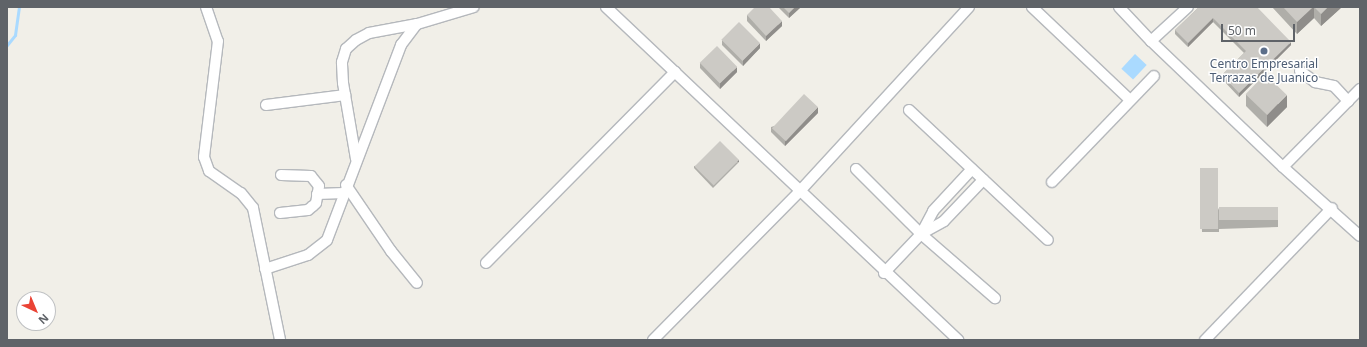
<!DOCTYPE html>
<html>
<head>
<meta charset="utf-8">
<style>
  body { margin:0 }
  #map { position:relative; width:1367px; height:347px; overflow:hidden; background:#f1efe8; font-family:"Noto Sans",sans-serif }
  div>[style] { position:absolute }
  .water>* { inset:0; background:#aadaff; transform-origin:0 0 }
  .stream>* { height:3px; margin:-1.5px; padding:0 1.5px; transform-origin:1.5px; border-radius:1.5px; background:#aadaff }
  .roads { filter:drop-shadow(1px 0 #b5b8bc) drop-shadow(-1px 0 #b5b8bc) drop-shadow(0 1px #b5b8bc) drop-shadow(0 -1px #b5b8bc) }
  .street>* { height:10px; margin:-5px; padding:0 5px; transform-origin:5px; border-radius:5px; background:#fff }
  .wall>* { inset:0; background:#afaea9; transform-origin:0 0 }
  .shaded-wall>* { inset:0; background:#8f8d8a; transform-origin:0 0 }
  .building>* { inset:0; background:#cccac5; transform-origin:0 0 }
  .dots>* { width:11px; height:11px; translate:-50% -50%; box-sizing:border-box; border:2px solid #fff; border-radius:50% }
  span { translate:-50% -50%; white-space:nowrap; text-align:center; line-height:1.15; -webkit-text-stroke:3px #fff; paint-order:stroke }
  .service-label { font-size:12px; color:#4e5e75 }
  .frame { position:absolute; inset:0; border:8px solid #5f6368; pointer-events:none }
  .north { position:absolute; left:16px; top:291px; width:40px; height:40px; box-sizing:border-box; background:#fff; border:1px solid #bfc1c3; border-radius:50%; rotate:136deg; font-size:11px; font-weight:700; line-height:16px; text-align:center; color:#5f6368 }
  .north::after { content:''; display:block; margin:auto; width:14px; height:18px; background:#ea4335; clip-path:polygon(50% 0,100% 100%,50% 72%,0 100%) }
  .scale { position:absolute; left:1221px; top:24px; width:74px; height:18px; box-sizing:border-box; border:2px solid #5f6368; border-top:0; padding-left:5px; font-size:12px; line-height:14px; white-space:nowrap; color:#5f6368; -webkit-text-stroke:3px #fff; paint-order:stroke }
</style>
</head>
<body>
<div id="map">
  <div class="water">
    <i style="left:1135px;top:54px;width:16px;height:20px;rotate:43deg"></i>
  </div>
  <div class="stream">
    <i style="left:7px;top:45px;width:13px;rotate:-51deg"></i>
    <i style="left:15px;top:35px;width:28px;rotate:-82deg"></i>
  </div>
  <div class="roads">
    <div class="street">
      <i style="left:206px;top:7px;width:36px;rotate:71deg"></i>
      <i style="left:218px;top:41px;width:117px;rotate:96.9deg"></i>
      <i style="left:204px;top:157px;width:15px;rotate:70deg"></i>
      <i style="left:209px;top:171px;width:39px;rotate:35deg"></i>
      <i style="left:241px;top:193px;width:19px;rotate:51deg"></i>
      <i style="left:253px;top:208px;width:135px;rotate:78.4deg"></i>
      <i style="left:606px;top:7px;width:485px;rotate:43.4deg"></i>
      <i style="left:1032px;top:7px;width:135px;rotate:43.5deg"></i>
      <i style="left:1119px;top:7px;width:47px;rotate:46.7deg"></i>
      <i style="left:1151px;top:41px;width:182px;rotate:43.7deg"></i>
      <i style="left:1283px;top:167px;width:103px;rotate:41.9deg"></i>
      <i style="left:1151px;top:41px;width:50px;rotate:-42.6deg"></i>
      <i style="left:1300px;top:71px;width:19px;rotate:36deg"></i>
      <i style="left:1315px;top:82px;width:19px;rotate:12deg"></i>
      <i style="left:1334px;top:86px;width:21px;rotate:47deg"></i>
      <i style="left:266px;top:105px;width:80px;rotate:-7.2deg"></i>
      <i style="left:909px;top:110px;width:190px;rotate:43.1deg"></i>
      <i style="left:356px;top:159px;width:77px;rotate:-99.7deg"></i>
      <i style="left:343px;top:83px;width:21px;rotate:-93deg"></i>
      <i style="left:342px;top:62px;width:14px;rotate:-73deg"></i>
      <i style="left:346px;top:49px;width:13px;rotate:-42deg"></i>
      <i style="left:356px;top:40px;width:15px;rotate:-28deg"></i>
      <i style="left:369px;top:33px;width:49px;rotate:-10.6deg"></i>
      <i style="left:417px;top:24px;width:59px;rotate:-16.6deg"></i>
      <i style="left:1283px;top:167px;width:110px;rotate:-45.4deg"></i>
      <i style="left:856px;top:169px;width:92px;rotate:45deg"></i>
      <i style="left:921px;top:234px;width:98px;rotate:40.9deg"></i>
      <i style="left:1052px;top:182px;width:147px;rotate:-46.1deg"></i>
      <i style="left:346px;top:185px;width:80px;rotate:55.7deg"></i>
      <i style="left:391px;top:251px;width:41px;rotate:50.9deg"></i>
      <i style="left:317px;top:194px;width:27px;rotate:-2deg"></i>
      <i style="left:280px;top:213px;width:28px;rotate:-6deg"></i>
      <i style="left:308px;top:210px;width:6px;rotate:-39deg"></i>
      <i style="left:313px;top:206px;width:4px;rotate:-45deg"></i>
      <i style="left:316px;top:203px;width:17px;rotate:-80deg"></i>
      <i style="left:319px;top:186px;width:13px;rotate:-129deg"></i>
      <i style="left:311px;top:176px;width:30px;rotate:-178deg"></i>
      <i style="left:921px;top:234px;width:26px;rotate:-29deg"></i>
      <i style="left:944px;top:221px;width:57px;rotate:-46.4deg"></i>
      <i style="left:486px;top:263px;width:269px;rotate:-45.3deg"></i>
      <i style="left:265px;top:269px;width:45px;rotate:-18deg"></i>
      <i style="left:308px;top:255px;width:24px;rotate:-38deg"></i>
      <i style="left:327px;top:240px;width:209px;rotate:-69.2deg"></i>
      <i style="left:401px;top:45px;width:26px;rotate:-53deg"></i>
      <i style="left:884px;top:273px;width:54px;rotate:-46.5deg"></i>
      <i style="left:921px;top:234px;width:26px;rotate:-62deg"></i>
      <i style="left:933px;top:211px;width:57px;rotate:-47.1deg"></i>
      <i style="left:653px;top:340px;width:208px;rotate:-45.4deg"></i>
      <i style="left:799px;top:192px;width:251px;rotate:-47.4deg"></i>
      <i style="left:1205px;top:340px;width:183px;rotate:-46.1deg"></i>
    </div>
  </div>
  <div class="wall">
    <i style="clip-path:polygon(778px 7px,801px 7px,789px 18px)"></i>
    <i style="clip-path:polygon(1199px 7px,1291px 45px,1239px 97px,1222px 79px,1222px 75px,1244px 53px,1213px 22px,1188px 47px,1175px 34px,1175px 30px)"></i>
    <i style="clip-path:polygon(1272px 7px,1342px 7px,1321px 26px,1314px 18px,1297px 34px)"></i>
    <i style="left:1359px;top:7px;width:1px;height:10px"></i>
    <i style="clip-path:polygon(747px 15px,782px 26px,766px 41px,747px 21px)"></i>
    <i style="clip-path:polygon(722px 40px,760px 48px,743px 66px,722px 45px)"></i>
    <i style="clip-path:polygon(700px 63px,737px 72px,720px 89px,700px 68px)"></i>
    <i style="clip-path:polygon(1246px 94px,1287px 107px,1267px 127px,1246px 106px)"></i>
    <i style="clip-path:polygon(818px 113px,785px 146px,771px 132px,771px 127px)"></i>
    <i style="clip-path:polygon(739px 162px,713px 188px,694px 168px,694px 166px)"></i>
    <i style="clip-path:polygon(1200px 168px,1219px 210px,1278px 207px,1278px 227px,1219px 229px,1219px 232px,1202px 232px)"></i>
  </div>
  <div class="shaded-wall">
    <i style="clip-path:polygon(795px 7px,801px 7px,789px 18px,789px 13px)"></i>
    <i style="clip-path:polygon(1313px 7px,1314px 7px,1314px 18px,1297px 34px,1297px 22px)"></i>
    <i style="clip-path:polygon(1328px 7px,1342px 7px,1321px 26px,1321px 14px)"></i>
    <i style="clip-path:polygon(1213px 18px,1213px 22px,1188px 47px,1188px 43px)"></i>
    <i style="clip-path:polygon(782px 21px,782px 26px,766px 41px,766px 36px)"></i>
    <i style="clip-path:polygon(1291px 42px,1291px 45px,1239px 97px,1239px 93px)"></i>
    <i style="clip-path:polygon(760px 43px,760px 48px,743px 66px,743px 60px)"></i>
    <i style="clip-path:polygon(737px 67px,737px 72px,720px 89px,720px 83px)"></i>
    <i style="clip-path:polygon(1287px 95px,1287px 107px,1267px 127px,1267px 115px)"></i>
    <i style="clip-path:polygon(818px 107px,818px 113px,785px 146px,785px 140px)"></i>
    <i style="left:739px;top:160px;width:2px;height:37px;rotate:90deg"></i>
  </div>
  <div class="building">
    <i style="clip-path:polygon(755px 7px,769px 7px,782px 21px,766px 36px,747px 15px)"></i>
    <i style="clip-path:polygon(783px 7px,795px 7px,789px 13px)"></i>
    <i style="clip-path:polygon(1199px 7px,1257px 7px,1291px 42px,1239px 93px,1222px 75px,1246px 51px,1213px 18px,1188px 43px,1175px 30px)"></i>
    <i style="clip-path:polygon(1283px 7px,1313px 7px,1297px 22px)"></i>
    <i style="clip-path:polygon(1314px 7px,1328px 7px,1321px 14px)"></i>
    <i style="left:739px;top:22px;width:30px;height:25px;rotate:45deg"></i>
    <i style="left:717px;top:46px;width:29px;height:24px;rotate:46deg"></i>
    <i style="left:1265px;top:74px;width:30px;height:28px;rotate:44deg"></i>
    <i style="left:804px;top:94px;width:19px;height:47px;rotate:43deg"></i>
    <i style="left:720px;top:141px;width:27px;height:36px;rotate:45deg"></i>
    <i style="left:1200px;top:168px;width:18px;height:61px"></i>
    <i style="left:1278px;top:207px;width:13px;height:59px;rotate:90deg"></i>
  </div>
  <div class="dots">
    <i style="left:1264px;top:51px;background:#5c6f8a"></i>
  </div>
  <div class="service-label">
    <span style="left:1264px;top:71px">Centro Empresarial<br>Terrazas de Juanico</span>
  </div>
  <div class="frame"></div>
  <div class="north">N</div>
  <div class="scale">50 m</div>
</div>
</body>
</html>
